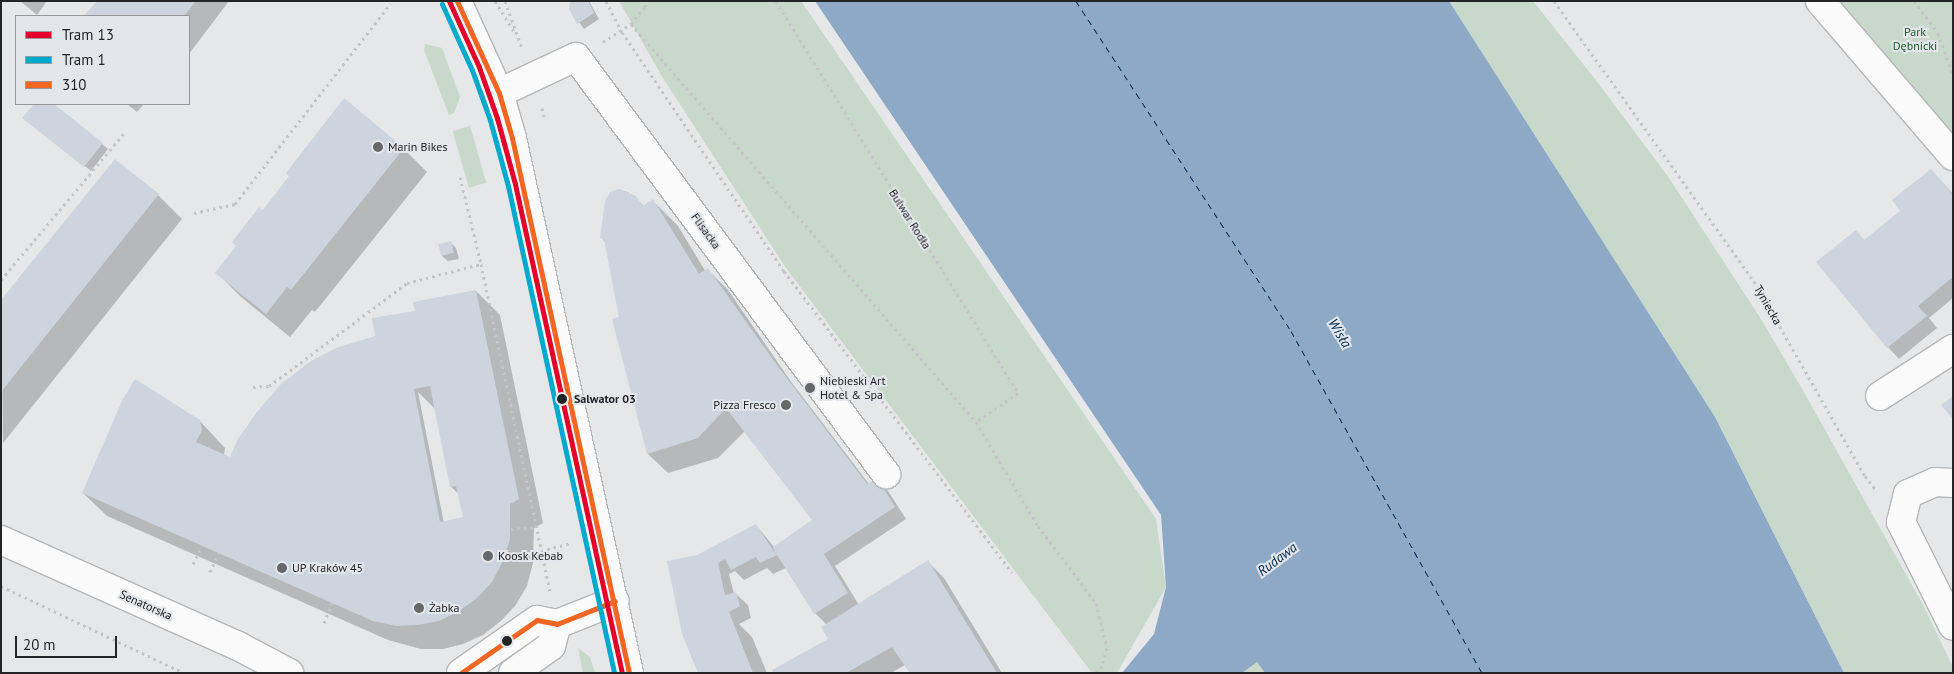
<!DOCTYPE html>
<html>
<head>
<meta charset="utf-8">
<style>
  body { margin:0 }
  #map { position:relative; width:1954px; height:674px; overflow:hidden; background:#e5e7e9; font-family:"PT Sans",sans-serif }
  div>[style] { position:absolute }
  .green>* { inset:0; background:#c8d9cb; transform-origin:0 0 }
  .water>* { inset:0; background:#8ea9c6 }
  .shadow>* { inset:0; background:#0003 }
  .ferry>* { height:1px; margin-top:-0.5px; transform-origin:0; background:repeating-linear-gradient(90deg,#002a50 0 6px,transparent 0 11px) }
  .building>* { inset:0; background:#cdd4dd; transform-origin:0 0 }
  .path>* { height:3px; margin-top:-1.5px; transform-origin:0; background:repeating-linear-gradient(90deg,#c5c5c7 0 2.5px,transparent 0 6.5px) }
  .roads { filter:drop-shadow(1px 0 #b5b7b8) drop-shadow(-1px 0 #b5b7b8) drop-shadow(0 1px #b5b7b8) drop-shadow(0 -1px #b5b7b8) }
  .minor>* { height:28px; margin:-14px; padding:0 14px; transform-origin:14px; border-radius:14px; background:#fbfbfc }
  .bus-1>* { height:5px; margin:-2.5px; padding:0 2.5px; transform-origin:2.5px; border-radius:2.5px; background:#f26522 }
  .tram-1>* { height:5px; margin:-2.5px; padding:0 2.5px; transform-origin:2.5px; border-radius:2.5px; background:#e4002b }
  .tram-2>* { height:5px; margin:-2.5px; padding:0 2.5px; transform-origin:2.5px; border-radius:2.5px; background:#00a9ce }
  .dots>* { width:14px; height:14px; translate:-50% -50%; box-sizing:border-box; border:2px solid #e3e6eb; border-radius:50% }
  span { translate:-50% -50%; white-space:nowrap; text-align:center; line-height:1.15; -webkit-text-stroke:4px #e3e6eb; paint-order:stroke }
  .park-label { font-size:12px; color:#1e5d2a }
  .poi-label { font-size:12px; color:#232426 }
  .left { translate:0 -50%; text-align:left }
  .right { translate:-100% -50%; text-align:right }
  .street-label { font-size:12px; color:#232426 }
  .stop-label { font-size:12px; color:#232426; font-weight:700 }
  .water-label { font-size:14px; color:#002a50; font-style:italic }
  .frame { position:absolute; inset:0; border:2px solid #232426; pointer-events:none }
  .legend { position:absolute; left:15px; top:15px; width:175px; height:90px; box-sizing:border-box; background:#e3e6eb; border:1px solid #96989c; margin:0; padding:6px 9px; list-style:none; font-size:15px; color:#232426 }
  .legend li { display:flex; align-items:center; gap:10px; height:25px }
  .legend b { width:25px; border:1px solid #96989c }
  .scale { position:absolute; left:15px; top:636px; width:102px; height:22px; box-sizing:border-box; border:2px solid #232426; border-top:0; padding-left:6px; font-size:15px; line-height:18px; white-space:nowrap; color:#232426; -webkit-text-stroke:4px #e3e6eb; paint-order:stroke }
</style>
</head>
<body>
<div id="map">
  <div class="green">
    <i style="clip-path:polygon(619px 1px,801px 1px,1156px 519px,1166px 587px,1117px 673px,1092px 673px,786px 268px,661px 75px)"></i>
    <i style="clip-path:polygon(1449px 1px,1533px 1px,1595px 79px,1669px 178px,1761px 319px,1801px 387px,1922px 603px,1953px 667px,1953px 673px,1844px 673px,1715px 417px)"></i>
    <i style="clip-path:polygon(1832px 1px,1953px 1px,1953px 140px)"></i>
    <i style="clip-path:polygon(425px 44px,442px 48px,460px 97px,454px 113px,449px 115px,424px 50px)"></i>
    <i style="left:470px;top:126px;width:59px;height:18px;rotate:74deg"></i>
    <i style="clip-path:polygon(578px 648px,590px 657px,595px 673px,583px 673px)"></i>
    <i style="clip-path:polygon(1257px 661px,1265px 673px,1242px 673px)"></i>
  </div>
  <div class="water">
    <i style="clip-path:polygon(815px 1px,1449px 1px,1715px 417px,1844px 673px,1265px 673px,1257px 662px,1242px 673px,1122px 673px,1154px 634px,1166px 587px,1161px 515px)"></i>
  </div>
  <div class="shadow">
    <i style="clip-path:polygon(20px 1px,47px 1px,37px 15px)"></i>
    <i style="clip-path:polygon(98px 1px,229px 1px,189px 54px,189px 16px,86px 16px)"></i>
    <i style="clip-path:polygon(571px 1px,589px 1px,599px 19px,584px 29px,570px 9px)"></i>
    <i style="clip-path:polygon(35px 104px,53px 104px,108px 149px,91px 171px,24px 117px)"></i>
    <i style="clip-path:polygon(127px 104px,144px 104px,137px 112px)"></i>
    <i style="clip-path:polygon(403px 148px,427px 172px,315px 312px,312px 310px,290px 337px,241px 297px,217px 273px,263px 212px)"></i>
    <i style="clip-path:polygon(1931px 170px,1953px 194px,1953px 298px,1929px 318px,1937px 328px,1899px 359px,1888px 347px,1856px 231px,1865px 241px,1902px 211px)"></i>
    <i style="clip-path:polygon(619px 190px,628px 192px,645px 207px,654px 202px,678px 226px,706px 272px,708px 270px,728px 290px,792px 383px,869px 484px,877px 479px,888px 491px,906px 519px,835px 566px,859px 605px,928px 562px,944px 578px,1002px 673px,910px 673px,905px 665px,891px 673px,775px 673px,830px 640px,827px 625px,815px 613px,786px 568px,773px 574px,767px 568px,744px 580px,735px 571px,729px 574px,734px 594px,736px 594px,748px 605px,751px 618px,739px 624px,752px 637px,767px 673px,699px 673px,697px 556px,756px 525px,774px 547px,814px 521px,745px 431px,718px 458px,668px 473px,648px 454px,606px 243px,601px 237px)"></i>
    <i style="clip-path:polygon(158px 195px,182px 219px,3px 443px,1px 302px)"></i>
    <i style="clip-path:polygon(450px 242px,456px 248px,459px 259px,448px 261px,442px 256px)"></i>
    <i style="clip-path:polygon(evenodd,476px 291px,500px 315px,543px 523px,534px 528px,533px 563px,527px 586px,515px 606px,501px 621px,483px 635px,463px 644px,443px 649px,421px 649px,388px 640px,107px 516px,83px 493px,197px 418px,225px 448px,224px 456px,231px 459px,377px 337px,417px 312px,476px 291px,418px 392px,436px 410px,451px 487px,459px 494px,464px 518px,444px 523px,418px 392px)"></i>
  </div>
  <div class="ferry">
    <i style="left:1076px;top:1px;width:394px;rotate:56.9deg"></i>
    <i style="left:1291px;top:331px;width:392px;rotate:60.8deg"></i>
  </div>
  <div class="building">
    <i style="clip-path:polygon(97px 1px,196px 1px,184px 16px,84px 16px)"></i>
    <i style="clip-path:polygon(570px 1px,588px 1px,594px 13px,577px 24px,569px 9px)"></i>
    <i style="clip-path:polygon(344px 98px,404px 148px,291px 290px,287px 287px,266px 314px,215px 273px,236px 246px,232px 242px,259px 207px,263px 210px,289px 176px,286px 173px)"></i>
    <i style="clip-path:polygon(34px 104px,54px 104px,103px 143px,84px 167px,22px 118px)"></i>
    <i style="clip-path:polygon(115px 159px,159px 194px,1px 392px,1px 300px)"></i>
    <i style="clip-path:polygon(1931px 169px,1953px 195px,1953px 277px,1918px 306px,1927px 316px,1887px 348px,1816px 262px,1856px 230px,1864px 240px,1900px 211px,1892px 200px)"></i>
    <i style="clip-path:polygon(619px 189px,636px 196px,643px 206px,653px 199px,699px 274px,708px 268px,774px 361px,867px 484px,877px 478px,895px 507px,824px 554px,848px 593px,814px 614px,777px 555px,760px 563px,756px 557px,731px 570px,725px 559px,718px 563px,725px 595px,736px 592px,740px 606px,729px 612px,753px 673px,698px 673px,682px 634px,667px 561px,697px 555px,756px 524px,776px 555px,773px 547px,812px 520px,726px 408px,698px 438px,647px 454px,612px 319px,619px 317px,604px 239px,600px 238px,605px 201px,610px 192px)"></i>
    <i style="left:451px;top:241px;width:12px;height:13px;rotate:76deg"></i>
    <i style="clip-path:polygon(evenodd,476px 290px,519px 499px,510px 504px,510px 539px,503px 561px,492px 582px,477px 598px,459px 611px,439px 621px,418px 625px,396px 626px,373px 621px,82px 493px,122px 401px,135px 379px,200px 420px,202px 430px,196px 442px,230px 457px,238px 439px,257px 412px,281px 384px,311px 361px,336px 348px,375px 336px,372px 318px,415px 311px,413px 302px,476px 290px,430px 386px,450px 487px,456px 486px,463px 517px,440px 522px,414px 389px,430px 386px)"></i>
    <i style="clip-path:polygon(1953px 396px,1953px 419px,1941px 405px)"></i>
    <i style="clip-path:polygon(928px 560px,997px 673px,910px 673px,892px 647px,846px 673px,774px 673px,772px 670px,828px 639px,821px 627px)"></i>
  </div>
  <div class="path">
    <i style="left:495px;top:1px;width:36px;rotate:58deg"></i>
    <i style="left:505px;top:1px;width:50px;rotate:70.1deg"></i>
    <i style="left:606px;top:1px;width:35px;rotate:63deg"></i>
    <i style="left:622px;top:32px;width:289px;rotate:55.9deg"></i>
    <i style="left:784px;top:271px;width:378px;rotate:52.9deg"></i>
    <i style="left:776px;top:1px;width:461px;rotate:58.3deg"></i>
    <i style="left:1018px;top:393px;width:51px;rotate:145.4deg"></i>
    <i style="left:1554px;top:1px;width:344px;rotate:54.5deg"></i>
    <i style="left:1754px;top:281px;width:224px;rotate:60.4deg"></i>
    <i style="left:1865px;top:476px;width:18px;rotate:52deg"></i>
    <i style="left:1914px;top:1px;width:40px;rotate:53deg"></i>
    <i style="left:1938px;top:33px;width:45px;rotate:70.3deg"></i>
    <i style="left:631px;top:24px;width:527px;rotate:49.08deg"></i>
    <i style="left:976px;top:422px;width:121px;rotate:59.2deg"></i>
    <i style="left:1038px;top:526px;width:96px;rotate:53deg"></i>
    <i style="left:1096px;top:603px;width:46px;rotate:76.3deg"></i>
    <i style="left:1107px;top:648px;width:19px;rotate:106deg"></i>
    <i style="left:1102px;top:666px;width:9px;rotate:131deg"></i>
    <i style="left:603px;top:42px;width:33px;rotate:-33deg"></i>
    <i style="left:631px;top:24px;width:22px;rotate:-51deg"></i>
    <i style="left:645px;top:7px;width:6px;rotate:-81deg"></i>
    <i style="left:542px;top:108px;width:12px;rotate:76deg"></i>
    <i style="left:460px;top:177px;width:89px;rotate:76.4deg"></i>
    <i style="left:481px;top:264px;width:335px;rotate:78.1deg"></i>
    <i style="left:194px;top:213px;width:42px;rotate:-12.4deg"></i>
    <i style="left:235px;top:204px;width:254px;rotate:-52.2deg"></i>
    <i style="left:1px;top:280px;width:194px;rotate:-50deg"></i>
    <i style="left:253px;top:387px;width:16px;rotate:-4deg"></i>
    <i style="left:269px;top:386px;width:172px;rotate:-36.7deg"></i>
    <i style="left:407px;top:283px;width:76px;rotate:-14.4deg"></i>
    <i style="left:511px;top:529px;width:26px;rotate:-4deg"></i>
    <i style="left:541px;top:551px;width:30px;rotate:-15deg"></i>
    <i style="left:193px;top:564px;width:20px;rotate:-63deg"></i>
    <i style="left:210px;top:572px;width:21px;rotate:-65deg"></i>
    <i style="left:1px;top:586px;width:203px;rotate:25.4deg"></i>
    <i style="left:324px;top:623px;width:22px;rotate:-68deg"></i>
  </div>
  <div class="roads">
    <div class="minor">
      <i style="left:457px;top:1px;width:101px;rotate:65.5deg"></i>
      <i style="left:499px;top:93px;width:47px;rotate:73.9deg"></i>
      <i style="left:512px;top:138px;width:548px;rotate:77.66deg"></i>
      <i style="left:1820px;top:1px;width:204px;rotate:49.4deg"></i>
      <i style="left:499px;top:93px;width:85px;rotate:-25.1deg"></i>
      <i style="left:576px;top:57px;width:520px;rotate:53.37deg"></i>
      <i style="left:1880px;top:396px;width:87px;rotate:-32.8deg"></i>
      <i style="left:1953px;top:483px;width:18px;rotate:-177deg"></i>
      <i style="left:1935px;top:482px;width:30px;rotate:156deg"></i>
      <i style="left:1908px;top:494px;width:29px;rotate:104deg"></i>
      <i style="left:1901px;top:522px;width:116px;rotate:63.4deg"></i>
      <i style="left:1px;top:540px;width:260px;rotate:24.1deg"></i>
      <i style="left:238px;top:646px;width:58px;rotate:27.9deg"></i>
      <i style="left:461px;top:673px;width:93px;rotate:-34.9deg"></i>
      <i style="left:537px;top:620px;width:20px;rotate:11deg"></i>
      <i style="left:557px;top:624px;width:62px;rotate:-21.6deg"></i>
      <i style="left:513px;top:673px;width:47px;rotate:-35.4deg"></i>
      <i style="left:551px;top:646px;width:23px;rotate:-75deg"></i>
    </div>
  </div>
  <div class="bus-1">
    <i style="left:457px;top:1px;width:101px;rotate:65.5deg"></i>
    <i style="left:499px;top:93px;width:47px;rotate:73.9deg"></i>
    <i style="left:512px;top:138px;width:548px;rotate:77.66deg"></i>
    <i style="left:461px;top:673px;width:93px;rotate:-34.9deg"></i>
    <i style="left:537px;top:620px;width:20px;rotate:11deg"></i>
    <i style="left:557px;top:624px;width:62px;rotate:-21.6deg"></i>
  </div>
  <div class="tram-1">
    <i style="left:449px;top:1px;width:72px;rotate:65.6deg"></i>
    <i style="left:479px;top:67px;width:54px;rotate:70.6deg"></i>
    <i style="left:497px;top:118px;width:68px;rotate:74.7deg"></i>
    <i style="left:515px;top:184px;width:501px;rotate:77.66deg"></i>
  </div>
  <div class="tram-2">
    <i style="left:442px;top:4px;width:72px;rotate:65.6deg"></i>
    <i style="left:472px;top:70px;width:53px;rotate:70.2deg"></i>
    <i style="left:490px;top:120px;width:68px;rotate:74.7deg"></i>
    <i style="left:508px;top:186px;width:498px;rotate:77.7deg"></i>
  </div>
  <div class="dots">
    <i style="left:378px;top:147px;background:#67686a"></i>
    <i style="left:810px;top:388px;background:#67686a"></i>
    <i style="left:562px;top:399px;background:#232426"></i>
    <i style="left:786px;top:405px;background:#67686a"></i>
    <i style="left:488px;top:556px;background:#67686a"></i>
    <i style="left:282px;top:568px;background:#67686a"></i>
    <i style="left:419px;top:608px;background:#67686a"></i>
    <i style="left:507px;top:641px;background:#232426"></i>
  </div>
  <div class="park-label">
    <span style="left:1915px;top:39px">Park<br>Dębnicki</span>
  </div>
  <div class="poi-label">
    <span class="left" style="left:388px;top:147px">Marin Bikes</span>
    <span class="left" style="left:820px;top:388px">Niebieski Art<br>Hotel &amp; Spa</span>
    <span class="right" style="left:776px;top:405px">Pizza Fresco</span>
    <span class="left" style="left:498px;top:556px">Koosk Kebab</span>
    <span class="left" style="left:292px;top:568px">UP Kraków 45</span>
    <span class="left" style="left:429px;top:608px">Żabka</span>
  </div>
  <div class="street-label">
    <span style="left:910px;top:219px;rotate:58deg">Bulwar Rodła</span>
    <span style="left:706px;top:231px;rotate:54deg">Flisacka</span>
    <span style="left:1768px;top:305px;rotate:60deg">Tyniecka</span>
    <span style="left:146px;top:605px;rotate:24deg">Senatorska</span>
  </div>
  <div class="stop-label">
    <span class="left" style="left:574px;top:399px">Salwator 03</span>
  </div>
  <div class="water-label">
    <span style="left:1340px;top:333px;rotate:59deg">Wisła</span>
    <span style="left:1277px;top:559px;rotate:-37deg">Rudawa</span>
  </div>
  <div class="frame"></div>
  <ul class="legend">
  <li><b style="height:6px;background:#e4002b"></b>Tram 13</li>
  <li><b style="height:6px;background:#00a9ce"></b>Tram 1</li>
  <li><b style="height:6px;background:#f26522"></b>310</li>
  </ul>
  <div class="scale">20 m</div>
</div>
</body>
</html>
